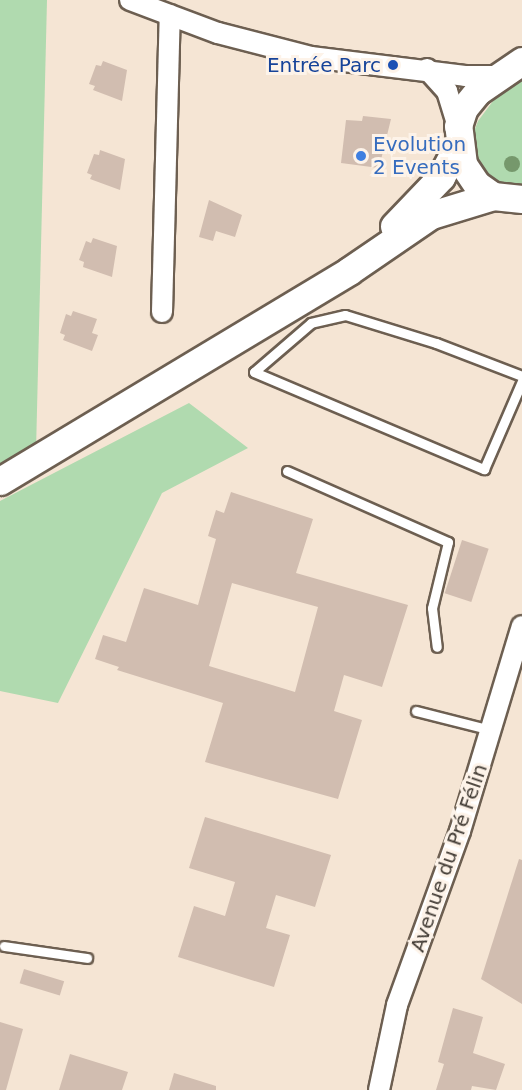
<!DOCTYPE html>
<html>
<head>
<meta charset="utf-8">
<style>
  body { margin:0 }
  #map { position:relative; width:522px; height:1090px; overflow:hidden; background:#f5e5d4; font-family:"DejaVu Sans",sans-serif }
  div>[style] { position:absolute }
  .green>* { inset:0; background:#b0daaf }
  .building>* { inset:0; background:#d1bdb0; transform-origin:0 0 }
  .roads { filter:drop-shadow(2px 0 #6d5f51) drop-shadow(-2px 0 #6d5f51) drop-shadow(0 2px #6d5f51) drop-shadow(0 -2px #6d5f51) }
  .lane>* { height:9px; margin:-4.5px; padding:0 4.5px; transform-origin:4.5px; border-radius:4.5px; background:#fff }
  .street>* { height:20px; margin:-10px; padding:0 10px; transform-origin:10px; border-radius:10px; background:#fff }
  .secondary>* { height:27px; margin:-13.5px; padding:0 13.5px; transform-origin:13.5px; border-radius:13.5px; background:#fff }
  .trees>* { width:16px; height:16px; margin:-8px; border-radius:50%; background:#76986c }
  .dots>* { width:16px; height:16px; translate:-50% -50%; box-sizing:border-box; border:3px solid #fdf3e9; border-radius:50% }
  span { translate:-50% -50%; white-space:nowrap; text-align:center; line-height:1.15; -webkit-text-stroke:6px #fdf3e9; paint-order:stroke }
  .transit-label { font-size:20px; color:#164399 }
  .right { translate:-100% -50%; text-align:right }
  .shop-label { font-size:20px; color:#366cbe }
  .left { translate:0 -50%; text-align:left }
  .street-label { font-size:20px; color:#403a33 }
</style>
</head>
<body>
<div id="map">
  <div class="green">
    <i style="clip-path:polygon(0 0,47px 0,36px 451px,0 467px)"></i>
    <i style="clip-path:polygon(522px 79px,522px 186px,507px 190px,478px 165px,469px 144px,478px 121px,496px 97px)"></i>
    <i style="clip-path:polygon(189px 403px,248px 448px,162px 493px,58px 703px,0 691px,0 501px)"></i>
  </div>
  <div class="building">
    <i style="clip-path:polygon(103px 61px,127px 70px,122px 101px,93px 90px,95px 86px,89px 84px,96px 65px,101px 66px)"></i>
    <i style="clip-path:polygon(363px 116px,391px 119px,379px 168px,341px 163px,346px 120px,362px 121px)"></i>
    <i style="clip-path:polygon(100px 150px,125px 159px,120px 190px,90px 179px,92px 175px,87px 173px,94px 154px,99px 155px)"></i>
    <i style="clip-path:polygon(209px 200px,242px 215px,235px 237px,216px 231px,213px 241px,199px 237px)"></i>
    <i style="clip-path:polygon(93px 238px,117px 246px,112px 277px,83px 267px,84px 262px,79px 260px,86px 241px,91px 243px)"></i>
    <i style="clip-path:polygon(73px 311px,97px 319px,92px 333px,98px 335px,92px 351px,63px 340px,65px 335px,60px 333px,66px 314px,71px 316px)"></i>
    <i style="clip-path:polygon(evenodd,231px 492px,313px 519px,296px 573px,408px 605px,382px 687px,344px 675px,334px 711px,362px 720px,338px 799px,205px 762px,223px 703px,117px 670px,119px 667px,95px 659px,103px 635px,126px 642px,144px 588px,198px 605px,216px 539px,208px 536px,216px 510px,224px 513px,231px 492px,232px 583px,318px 607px,295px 692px,209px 666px,232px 583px)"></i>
    <i style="left:462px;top:540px;width:28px;height:56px;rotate:18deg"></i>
    <i style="clip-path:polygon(205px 817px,331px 855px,315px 907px,276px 895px,266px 928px,290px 935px,274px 987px,178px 957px,194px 906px,225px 916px,235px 882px,189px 868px)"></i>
    <i style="clip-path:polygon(519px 859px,522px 860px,522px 1004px,481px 979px)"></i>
    <i style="left:24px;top:969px;width:42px;height:15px;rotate:17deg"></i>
    <i style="clip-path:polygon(453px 1008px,483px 1017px,473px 1053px,505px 1064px,496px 1090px,472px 1086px,471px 1090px,436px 1090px,444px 1064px,438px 1062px)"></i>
    <i style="clip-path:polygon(0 1022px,23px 1029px,6px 1090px,0 1090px)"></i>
    <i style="clip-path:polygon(70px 1054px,128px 1072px,122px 1090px,59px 1090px)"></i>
    <i style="clip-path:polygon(174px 1073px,216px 1086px,216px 1090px,169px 1090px)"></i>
  </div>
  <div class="roads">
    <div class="lane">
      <i style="left:522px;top:376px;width:92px;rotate:-159deg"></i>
      <i style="left:436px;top:343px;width:95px;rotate:-162.9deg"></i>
      <i style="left:345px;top:315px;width:35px;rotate:167deg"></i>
      <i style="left:311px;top:323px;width:75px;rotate:139.3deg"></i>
      <i style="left:254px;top:372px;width:250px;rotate:22.9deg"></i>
      <i style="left:484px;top:469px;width:96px;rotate:-66.6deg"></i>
      <i style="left:287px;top:471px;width:176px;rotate:23.8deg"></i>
      <i style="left:448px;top:542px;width:68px;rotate:103.6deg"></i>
      <i style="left:432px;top:608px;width:39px;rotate:83deg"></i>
      <i style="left:416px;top:711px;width:77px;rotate:14.2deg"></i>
      <i style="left:4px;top:946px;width:84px;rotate:8.2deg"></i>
    </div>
    <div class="street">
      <i style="left:130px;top:0;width:94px;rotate:20.6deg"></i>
      <i style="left:218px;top:33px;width:96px;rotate:14.5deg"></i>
      <i style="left:311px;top:57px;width:155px;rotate:7deg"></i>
      <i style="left:465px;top:76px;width:32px"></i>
      <i style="left:427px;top:69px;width:30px;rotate:48deg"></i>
      <i style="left:447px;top:91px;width:37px;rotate:73deg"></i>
      <i style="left:162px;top:312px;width:297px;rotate:-88.5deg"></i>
      <i style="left:379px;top:1090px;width:87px;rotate:-78deg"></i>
      <i style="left:397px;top:1005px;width:185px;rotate:-70.1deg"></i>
      <i style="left:460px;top:831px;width:214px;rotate:-73.2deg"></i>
    </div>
    <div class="secondary">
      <i style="left:493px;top:196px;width:19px;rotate:-145deg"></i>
      <i style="left:477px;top:185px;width:25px;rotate:-124deg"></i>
      <i style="left:463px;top:164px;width:38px;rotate:-97deg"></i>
      <i style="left:458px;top:126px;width:19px;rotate:-72deg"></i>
      <i style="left:464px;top:108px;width:22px;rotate:-51deg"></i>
      <i style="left:478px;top:91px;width:53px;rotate:-34.3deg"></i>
      <i style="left:394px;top:226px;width:68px;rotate:-46.2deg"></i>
      <i style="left:441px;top:177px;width:36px;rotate:-62deg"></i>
      <i style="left:0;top:481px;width:407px;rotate:-31deg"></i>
      <i style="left:349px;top:271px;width:99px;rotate:-34.3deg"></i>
      <i style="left:431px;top:215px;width:65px;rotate:-17deg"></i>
      <i style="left:493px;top:196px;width:29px;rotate:6deg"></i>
    </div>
  </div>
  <div class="trees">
    <i style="left:512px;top:164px"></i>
  </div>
  <div class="dots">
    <i style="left:393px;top:65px;background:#1a4fb4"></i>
    <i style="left:361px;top:156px;background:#3f7fe0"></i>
  </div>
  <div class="transit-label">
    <span class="right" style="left:381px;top:65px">Entrée Parc</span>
  </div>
  <div class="shop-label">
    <span class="left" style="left:373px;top:156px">Evolution<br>2 Events</span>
  </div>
  <div class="street-label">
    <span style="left:449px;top:858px;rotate:-71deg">Avenue du Pré Félin</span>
  </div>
</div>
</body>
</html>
